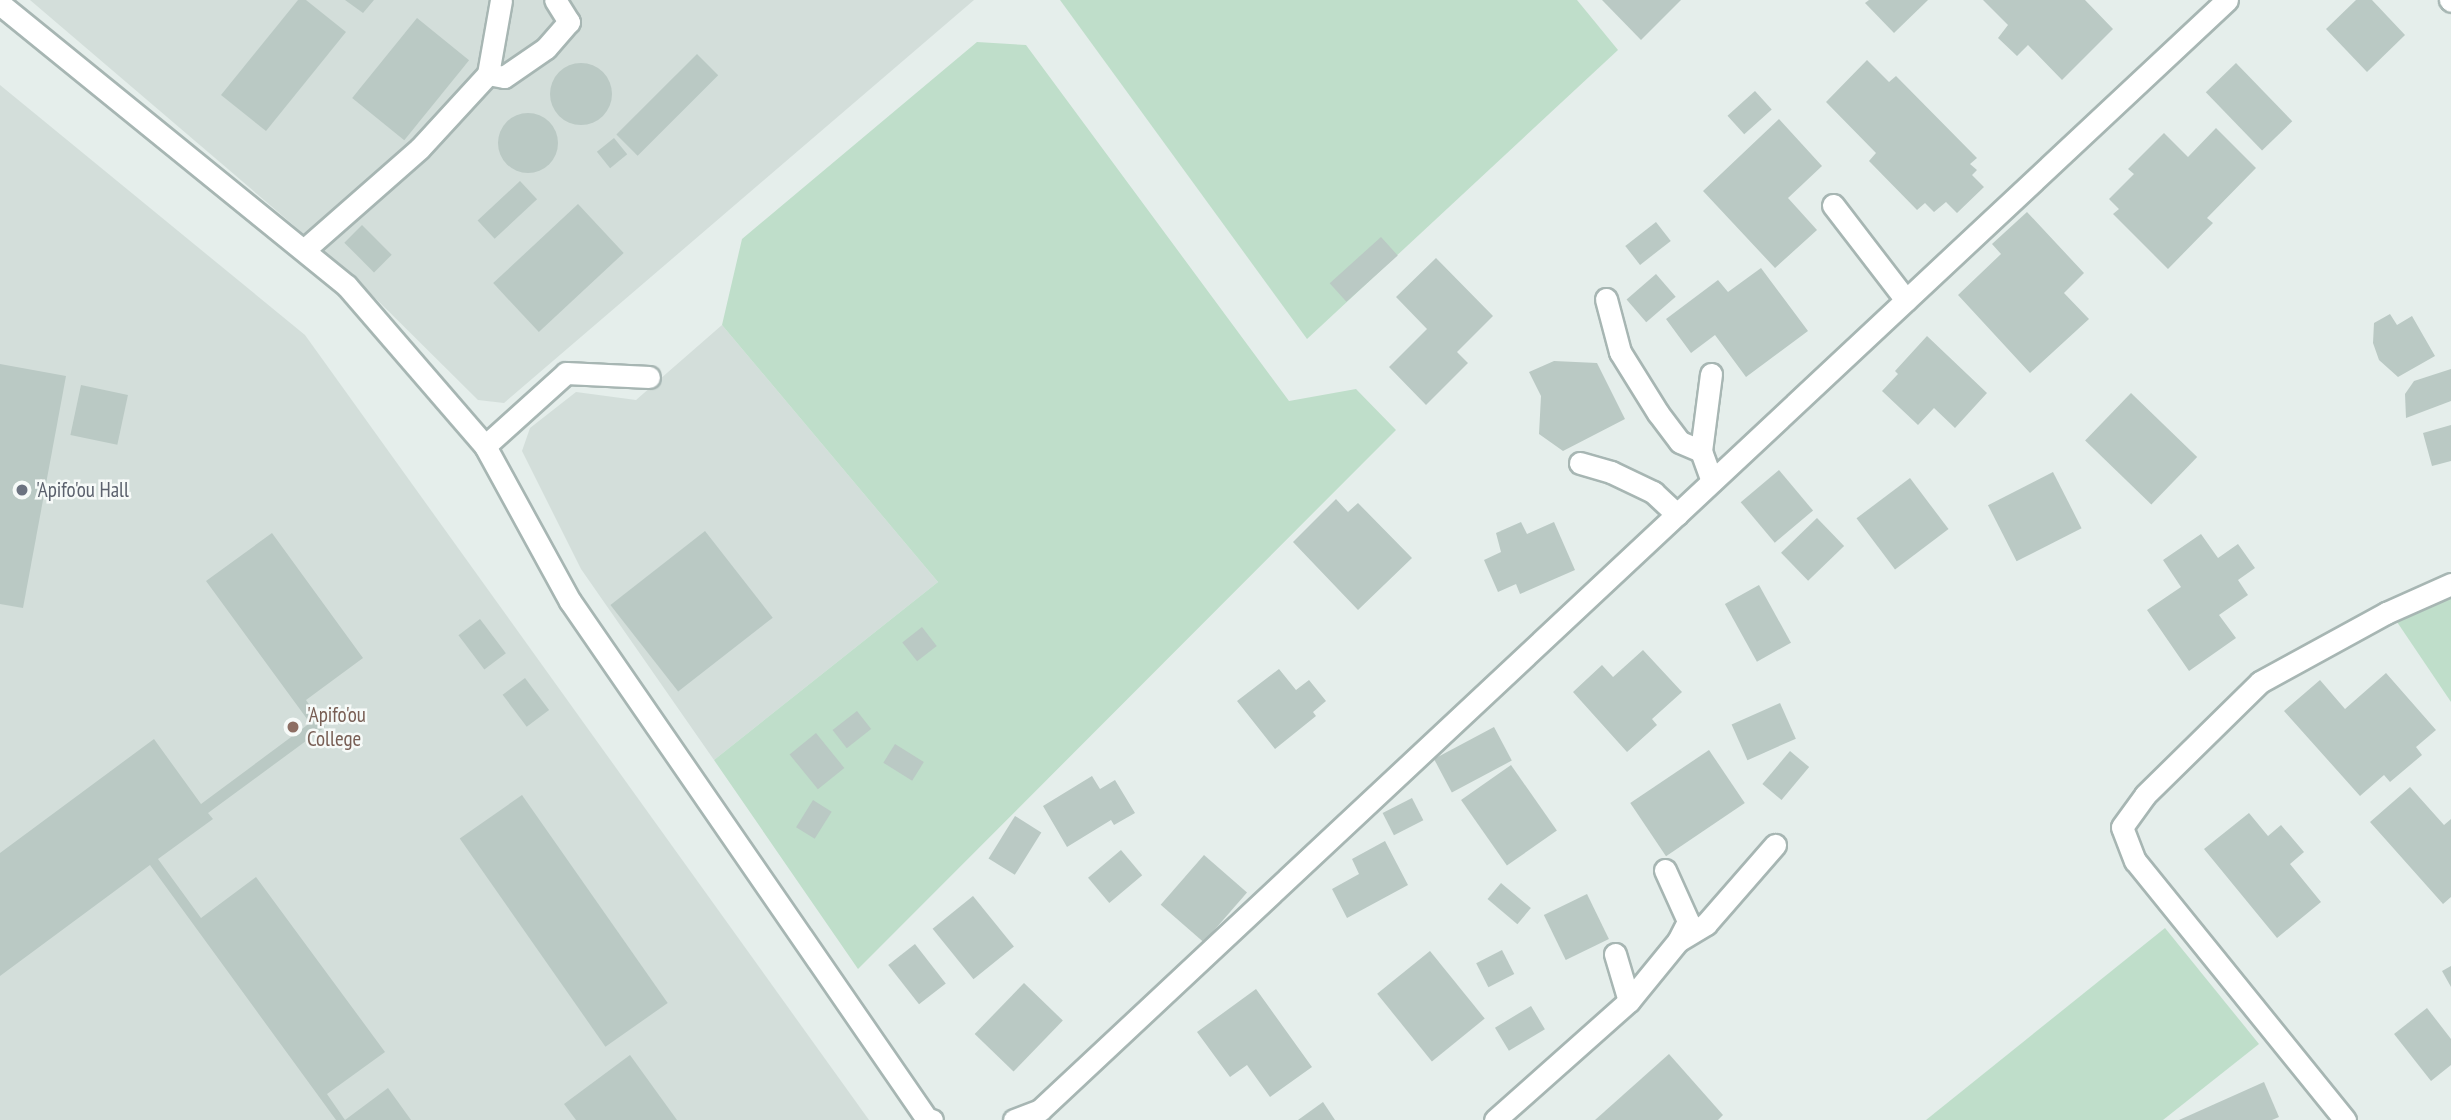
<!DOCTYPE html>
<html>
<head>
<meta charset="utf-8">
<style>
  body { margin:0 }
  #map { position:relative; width:2451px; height:1120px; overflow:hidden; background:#e5eeeb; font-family:"PT Sans Narrow",sans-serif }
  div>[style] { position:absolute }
  .built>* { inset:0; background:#d3deda }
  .green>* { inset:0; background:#bfdeca }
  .building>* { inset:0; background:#bac9c4; transform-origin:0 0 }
  .round { border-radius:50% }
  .roads { filter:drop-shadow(2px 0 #a7b6b3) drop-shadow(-2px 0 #a7b6b3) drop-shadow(0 2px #a7b6b3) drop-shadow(0 -2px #a7b6b3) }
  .service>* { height:21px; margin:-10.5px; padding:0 10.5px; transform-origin:10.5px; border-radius:10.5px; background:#fff }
  .minor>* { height:21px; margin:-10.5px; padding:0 10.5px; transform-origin:10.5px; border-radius:10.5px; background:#fff }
  .dots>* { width:19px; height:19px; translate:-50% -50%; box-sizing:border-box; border:4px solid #f6faf8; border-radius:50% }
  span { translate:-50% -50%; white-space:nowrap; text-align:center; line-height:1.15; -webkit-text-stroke:5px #f6faf8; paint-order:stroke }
  .worship-label { font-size:21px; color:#5b616d }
  .left { translate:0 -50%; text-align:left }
  .education-label { font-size:21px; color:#785e54 }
</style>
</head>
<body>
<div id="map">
  <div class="built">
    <i style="clip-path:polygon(30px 0,974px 0,504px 403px,478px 400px,353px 276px)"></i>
    <i style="clip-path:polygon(0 85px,305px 335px,869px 1120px,0 1120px)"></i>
    <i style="clip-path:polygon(722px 325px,938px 582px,714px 760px,581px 569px,522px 451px,530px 428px,576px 392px,636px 400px)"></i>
  </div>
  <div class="green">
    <i style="clip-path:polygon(1060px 0,1577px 0,1618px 50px,1307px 339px)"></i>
    <i style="clip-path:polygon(977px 42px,1026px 45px,1289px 401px,1356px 389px,1396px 430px,858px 969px,714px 760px,938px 582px,722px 325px,742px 239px)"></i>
    <i style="clip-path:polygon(2451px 596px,2451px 702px,2393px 616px)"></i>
    <i style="clip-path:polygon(2165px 928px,2259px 1044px,2163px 1120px,1926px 1120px)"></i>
  </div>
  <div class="building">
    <i style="clip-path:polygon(298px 0,306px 0,346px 32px,266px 131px,221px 95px)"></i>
    <i style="clip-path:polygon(345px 0,374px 0,363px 13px)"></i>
    <i style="clip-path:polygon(1602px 0,1681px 0,1641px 40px)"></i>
    <i style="clip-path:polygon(1869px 0,1928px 0,1894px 33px,1865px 3px)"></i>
    <i style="clip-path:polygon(1983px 0,2085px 0,2113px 29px,2062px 80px,2028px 45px,2017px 56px,1998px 38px,2008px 25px)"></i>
    <i style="clip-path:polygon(2356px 0,2372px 0,2405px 35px,2367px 72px,2326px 29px)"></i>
    <i style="left:417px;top:18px;width:67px;height:103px;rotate:39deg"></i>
    <i style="left:697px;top:54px;width:30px;height:114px;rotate:45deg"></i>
    <i style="clip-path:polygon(1867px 60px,1889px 82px,1896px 76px,1977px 158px,1970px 164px,1977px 170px,1972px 175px,1984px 187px,1957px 213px,1946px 202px,1934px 212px,1925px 203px,1917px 210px,1869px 161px,1876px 153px,1826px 102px)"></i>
    <i style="left:2236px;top:63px;width:81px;height:42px;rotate:46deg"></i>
    <i class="round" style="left:550px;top:63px;width:62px;height:62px"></i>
    <i style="left:1755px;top:91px;width:25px;height:37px;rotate:48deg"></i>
    <i class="round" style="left:498px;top:113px;width:60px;height:60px"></i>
    <i style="clip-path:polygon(1779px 119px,1822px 166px,1788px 198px,1817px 230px,1775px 268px,1703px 191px)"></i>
    <i style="clip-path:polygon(2216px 128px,2256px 168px,2207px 218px,2213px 223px,2168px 269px,2113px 214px,2119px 209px,2109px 199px,2134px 174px,2128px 169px,2164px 133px,2188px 157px)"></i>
    <i style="left:614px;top:138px;width:21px;height:22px;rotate:51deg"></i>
    <i style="left:520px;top:181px;width:25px;height:58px;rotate:47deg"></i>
    <i style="left:578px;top:204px;width:67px;height:116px;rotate:47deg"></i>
    <i style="clip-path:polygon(2027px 212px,2084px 273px,2064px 293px,2089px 319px,2030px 373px,1958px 295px,2001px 254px,1992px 244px)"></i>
    <i style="left:1656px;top:222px;width:24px;height:39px;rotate:52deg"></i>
    <i style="left:362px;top:225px;width:42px;height:25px;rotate:45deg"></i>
    <i style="left:1381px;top:237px;width:25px;height:69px;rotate:48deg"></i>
    <i style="clip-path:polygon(1436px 258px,1493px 316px,1457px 352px,1468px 363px,1426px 405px,1389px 367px,1427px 329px,1396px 297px)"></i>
    <i style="clip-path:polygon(1761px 268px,1808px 331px,1746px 377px,1715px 335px,1691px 353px,1666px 319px,1718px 280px,1728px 292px)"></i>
    <i style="left:1656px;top:274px;width:30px;height:39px;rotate:49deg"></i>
    <i style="clip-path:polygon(2390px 314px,2397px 325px,2412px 316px,2435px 356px,2398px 377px,2379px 360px,2373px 343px,2374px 323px)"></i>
    <i style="clip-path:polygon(1927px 336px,1987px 393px,1955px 428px,1934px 408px,1918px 425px,1882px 391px,1898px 374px,1895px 371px)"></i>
    <i style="clip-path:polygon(1554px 361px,1597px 363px,1625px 419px,1563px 451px,1539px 434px,1541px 396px,1529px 372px)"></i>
    <i style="clip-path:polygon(0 364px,66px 376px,23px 608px,0 604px)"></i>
    <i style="clip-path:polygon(2451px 369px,2451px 401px,2406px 418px,2405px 394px,2414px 381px)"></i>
    <i style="left:81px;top:385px;width:48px;height:51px;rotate:12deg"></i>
    <i style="left:2131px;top:393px;width:92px;height:66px;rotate:44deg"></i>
    <i style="clip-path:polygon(2451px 425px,2451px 461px,2432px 466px,2423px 433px)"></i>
    <i style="left:1779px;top:470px;width:53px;height:50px;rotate:50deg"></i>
    <i style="left:2053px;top:472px;width:63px;height:73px;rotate:63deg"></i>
    <i style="left:1910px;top:478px;width:64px;height:67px;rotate:53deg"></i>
    <i style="clip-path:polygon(1336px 499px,1348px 512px,1358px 503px,1412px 558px,1358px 610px,1293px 542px)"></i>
    <i style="left:1817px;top:518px;width:39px;height:50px;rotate:46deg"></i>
    <i style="clip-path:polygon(1521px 522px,1527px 534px,1554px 522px,1575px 570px,1520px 594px,1516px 584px,1498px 592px,1484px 560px,1501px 552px,1496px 533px)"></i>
    <i style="left:705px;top:531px;width:110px;height:120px;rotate:52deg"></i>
    <i style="clip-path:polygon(272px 533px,363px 658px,306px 700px,325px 727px,208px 813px,213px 819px,158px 859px,201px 918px,256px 877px,385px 1052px,327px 1094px,345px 1120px,388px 1088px,411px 1120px,336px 1120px,150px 865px,0 976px,0 853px,154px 739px,201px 804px,310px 723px,206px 581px)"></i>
    <i style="clip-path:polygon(2201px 534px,2218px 558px,2238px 544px,2255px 568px,2238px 580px,2248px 595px,2219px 615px,2236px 638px,2189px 671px,2147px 610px,2181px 587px,2163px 560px)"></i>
    <i style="left:1759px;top:585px;width:66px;height:39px;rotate:61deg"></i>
    <i style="left:480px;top:619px;width:43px;height:27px;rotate:53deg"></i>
    <i style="left:922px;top:627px;width:24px;height:25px;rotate:52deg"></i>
    <i style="clip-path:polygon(1643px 650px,1682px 692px,1652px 719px,1657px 725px,1627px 752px,1573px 692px,1602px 665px,1613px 677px)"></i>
    <i style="clip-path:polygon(1279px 669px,1296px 690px,1309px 680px,1326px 701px,1313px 712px,1316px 716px,1275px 749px,1237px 701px)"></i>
    <i style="clip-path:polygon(2386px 673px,2436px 730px,2416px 747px,2422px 755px,2390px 782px,2384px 775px,2360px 796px,2284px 711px,2320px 680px,2345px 709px)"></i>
    <i style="left:525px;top:678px;width:40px;height:28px;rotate:53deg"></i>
    <i style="left:1780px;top:703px;width:39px;height:53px;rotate:66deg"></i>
    <i style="left:857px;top:711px;width:23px;height:31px;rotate:52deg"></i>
    <i style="left:1494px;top:727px;width:38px;height:68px;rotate:62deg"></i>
    <i style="left:816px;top:733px;width:45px;height:34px;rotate:51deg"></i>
    <i style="left:895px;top:744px;width:34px;height:22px;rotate:32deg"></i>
    <i style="left:1709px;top:750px;width:64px;height:95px;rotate:56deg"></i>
    <i style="left:1790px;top:751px;width:25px;height:43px;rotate:40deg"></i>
    <i style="left:1511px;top:765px;width:80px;height:61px;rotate:55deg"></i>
    <i style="clip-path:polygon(1092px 776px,1100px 789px,1115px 780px,1135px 813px,1114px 825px,1111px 820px,1067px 847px,1043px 806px)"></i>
    <i style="clip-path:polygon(2410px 787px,2444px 825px,2451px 819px,2451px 897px,2443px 904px,2370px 822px)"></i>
    <i style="left:522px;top:795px;width:254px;height:76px;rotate:55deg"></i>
    <i style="left:1412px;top:798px;width:25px;height:33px;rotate:63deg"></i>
    <i style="left:813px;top:800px;width:22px;height:32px;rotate:32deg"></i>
    <i style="clip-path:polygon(2249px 813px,2268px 836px,2281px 825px,2304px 852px,2290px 864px,2321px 902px,2277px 938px,2204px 849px)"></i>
    <i style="left:1015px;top:816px;width:31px;height:50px;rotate:32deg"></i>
    <i style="clip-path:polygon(1385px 841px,1408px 885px,1347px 918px,1332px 889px,1359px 874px,1352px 859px)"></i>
    <i style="left:1121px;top:850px;width:33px;height:43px;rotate:50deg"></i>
    <i style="left:1204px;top:855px;width:57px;height:66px;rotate:41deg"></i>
    <i style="left:1501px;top:883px;width:39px;height:21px;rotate:40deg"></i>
    <i style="left:1587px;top:894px;width:50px;height:48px;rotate:64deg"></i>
    <i style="left:973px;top:896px;width:65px;height:52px;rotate:51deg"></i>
    <i style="left:915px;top:944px;width:50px;height:34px;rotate:52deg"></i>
    <i style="left:1502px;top:950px;width:27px;height:29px;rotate:63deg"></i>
    <i style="left:1430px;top:951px;width:87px;height:68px;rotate:51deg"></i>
    <i style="clip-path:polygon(2451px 966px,2451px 987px,2442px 971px)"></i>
    <i style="left:1024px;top:983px;width:54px;height:71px;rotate:44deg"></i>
    <i style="clip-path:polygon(1256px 989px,1312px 1067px,1270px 1097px,1247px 1065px,1230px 1077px,1197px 1032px)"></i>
    <i style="left:1531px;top:1006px;width:27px;height:42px;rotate:59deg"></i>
    <i style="clip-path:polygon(2427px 1008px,2451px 1039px,2451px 1065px,2431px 1081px,2394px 1034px)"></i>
    <i style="clip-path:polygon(1669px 1054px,1723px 1115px,1718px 1120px,1595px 1120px)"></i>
    <i style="clip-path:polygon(630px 1055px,677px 1120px,576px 1120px,564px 1104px)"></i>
    <i style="clip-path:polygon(2264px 1082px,2279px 1117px,2272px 1120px,2179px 1120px)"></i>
    <i style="clip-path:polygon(1323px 1102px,1335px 1120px,1298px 1120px)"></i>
  </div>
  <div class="roads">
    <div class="service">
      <i style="left:0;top:4px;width:447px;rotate:39.1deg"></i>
      <i style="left:347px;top:286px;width:211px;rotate:49.2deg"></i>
      <i style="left:485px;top:446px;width:177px;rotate:61.3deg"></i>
      <i style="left:570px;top:601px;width:629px;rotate:55.43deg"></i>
      <i style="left:927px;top:1119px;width:5px;rotate:11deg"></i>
      <i style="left:488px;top:74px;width:16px;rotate:11deg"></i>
      <i style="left:504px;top:77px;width:51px;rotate:-34.6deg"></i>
      <i style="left:546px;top:48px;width:35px;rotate:-49deg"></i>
      <i style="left:569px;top:22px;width:26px;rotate:-122deg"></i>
      <i style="left:304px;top:250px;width:154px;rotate:-41.3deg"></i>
      <i style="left:420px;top:148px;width:100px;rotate:-47.4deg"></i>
      <i style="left:488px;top:74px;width:75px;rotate:-80deg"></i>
      <i style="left:1014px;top:1120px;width:28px;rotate:-21deg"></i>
      <i style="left:1040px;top:1110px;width:1625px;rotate:-43.08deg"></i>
      <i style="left:1495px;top:1120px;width:179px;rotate:-41.6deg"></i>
      <i style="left:1629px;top:1001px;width:77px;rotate:-50.8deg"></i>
      <i style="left:1678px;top:941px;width:22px;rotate:-63deg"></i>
      <i style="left:1688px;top:921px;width:56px;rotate:-114.3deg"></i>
    </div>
    <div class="minor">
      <i style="left:2450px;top:0;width:1px;rotate:45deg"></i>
      <i style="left:1833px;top:205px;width:120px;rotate:52.5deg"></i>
      <i style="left:1606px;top:299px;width:55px;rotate:75.2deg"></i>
      <i style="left:1620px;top:352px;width:72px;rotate:58.1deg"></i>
      <i style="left:1658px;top:413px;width:36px;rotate:53deg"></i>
      <i style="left:1680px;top:442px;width:23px;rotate:23deg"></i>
      <i style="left:1711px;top:374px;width:78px;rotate:97.4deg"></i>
      <i style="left:1701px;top:451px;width:32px;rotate:70deg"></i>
      <i style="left:485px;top:446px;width:109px;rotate:-42deg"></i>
      <i style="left:566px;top:373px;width:83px;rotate:2.8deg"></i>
      <i style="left:1580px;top:463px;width:32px;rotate:16deg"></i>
      <i style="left:1611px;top:472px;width:47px;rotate:25.5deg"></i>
      <i style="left:1653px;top:492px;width:33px;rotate:43deg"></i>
      <i style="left:1678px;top:941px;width:33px;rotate:-31deg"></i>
      <i style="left:1706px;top:924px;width:105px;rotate:-48.9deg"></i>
      <i style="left:1615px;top:954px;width:49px;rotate:73.4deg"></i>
      <i style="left:2345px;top:1120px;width:333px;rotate:-129deg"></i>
      <i style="left:2135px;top:861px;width:36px;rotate:-111deg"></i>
      <i style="left:2122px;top:827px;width:39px;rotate:-54deg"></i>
      <i style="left:2145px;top:795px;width:161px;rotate:-44.5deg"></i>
      <i style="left:2260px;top:682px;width:144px;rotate:-28.7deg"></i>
      <i style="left:2386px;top:613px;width:71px;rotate:-24deg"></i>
    </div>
  </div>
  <div class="dots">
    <i style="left:22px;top:490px;background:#6b7280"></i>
    <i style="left:293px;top:727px;background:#8d6e63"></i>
  </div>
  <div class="worship-label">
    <span class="left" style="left:36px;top:490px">'Apifo'ou Hall</span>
  </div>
  <div class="education-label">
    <span class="left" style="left:307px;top:727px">'Apifo'ou<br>College</span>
  </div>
</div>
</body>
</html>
